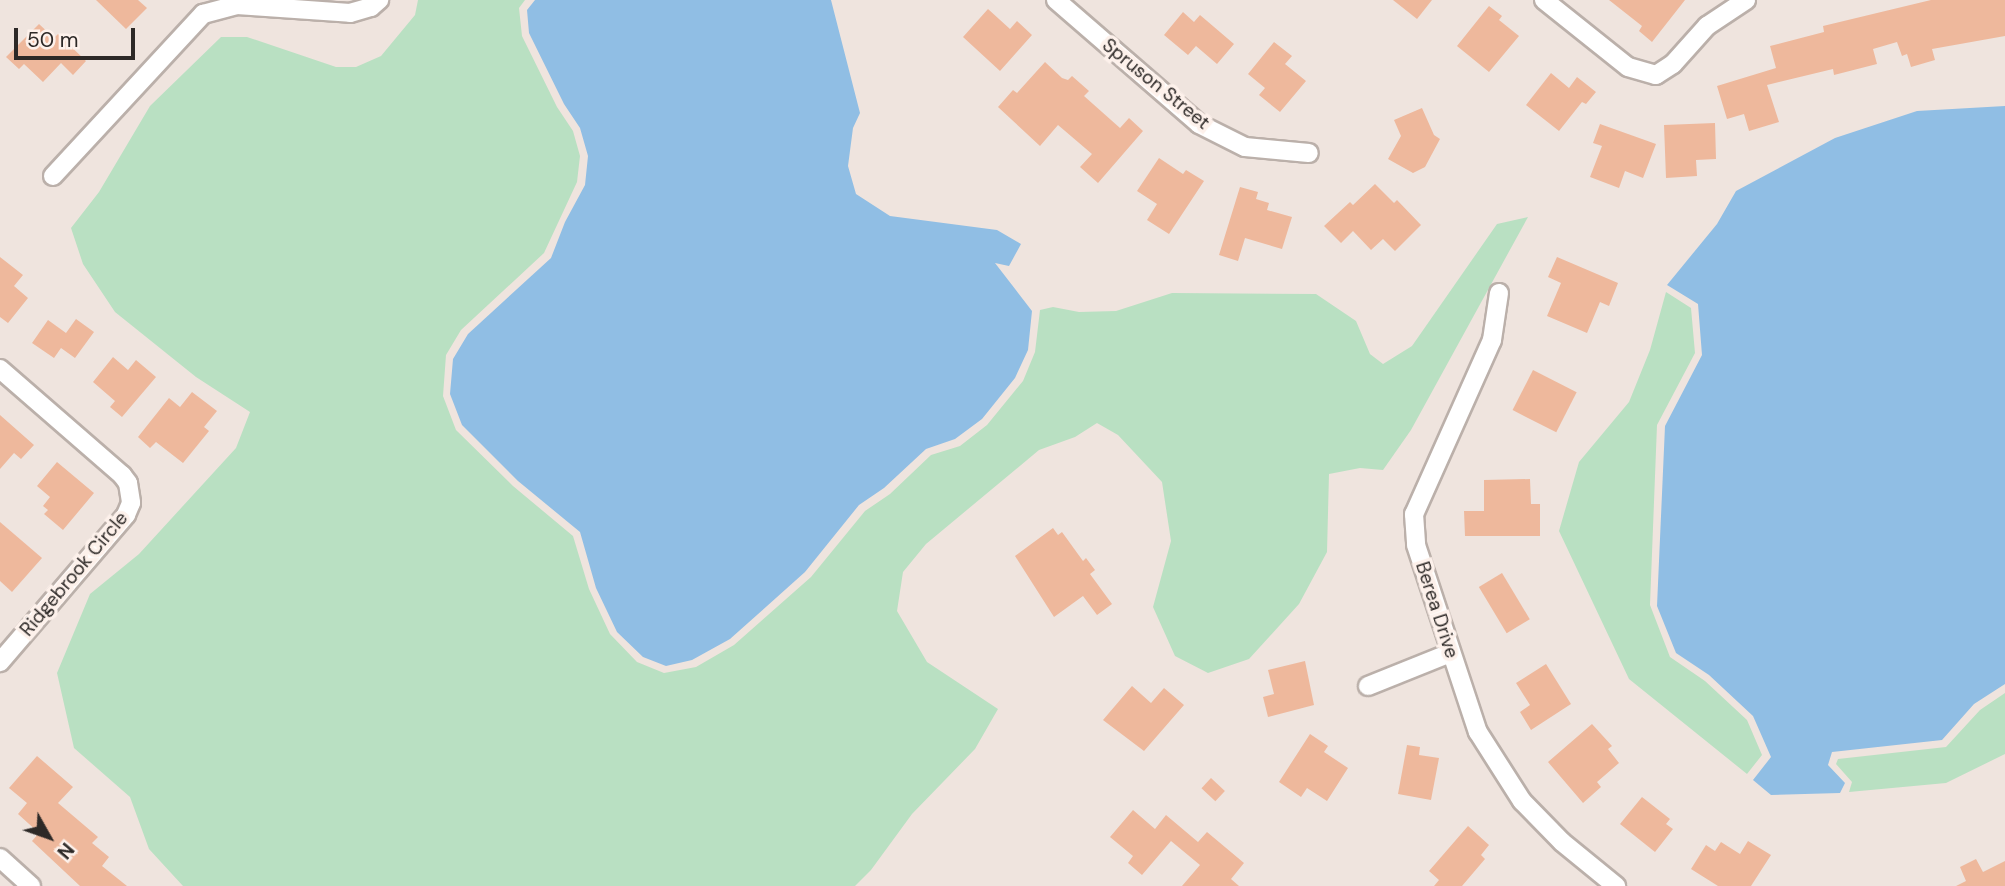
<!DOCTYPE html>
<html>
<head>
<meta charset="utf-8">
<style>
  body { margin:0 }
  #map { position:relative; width:2005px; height:886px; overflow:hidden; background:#efe4de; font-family:"DM Sans",sans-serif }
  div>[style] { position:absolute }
  .green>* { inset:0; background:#b9e0c2 }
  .water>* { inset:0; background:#90bee4 }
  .building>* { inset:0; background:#eeb89c; transform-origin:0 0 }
  .roads { filter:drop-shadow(2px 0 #bbb0aa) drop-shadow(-2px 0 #bbb0aa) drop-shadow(0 2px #bbb0aa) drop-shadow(0 -2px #bbb0aa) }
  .street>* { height:18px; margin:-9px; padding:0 9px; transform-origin:9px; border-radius:9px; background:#fff }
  span { translate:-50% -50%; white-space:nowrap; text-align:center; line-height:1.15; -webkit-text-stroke:7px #fdf1eb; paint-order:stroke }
  .street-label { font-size:19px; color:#2d2927 }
  .north { position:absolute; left:14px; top:802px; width:70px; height:70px; -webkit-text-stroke:5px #fdf1eb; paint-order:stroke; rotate:130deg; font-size:19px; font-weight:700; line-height:28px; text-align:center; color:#2d2927 }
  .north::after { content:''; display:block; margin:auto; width:24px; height:32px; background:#2d2927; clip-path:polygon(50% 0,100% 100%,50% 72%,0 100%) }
  .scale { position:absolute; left:14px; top:28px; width:121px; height:32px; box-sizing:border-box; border:4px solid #2d2927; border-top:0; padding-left:9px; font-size:21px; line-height:24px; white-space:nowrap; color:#2d2927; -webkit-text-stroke:5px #fdf1eb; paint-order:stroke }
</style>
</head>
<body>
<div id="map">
  <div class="green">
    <i style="clip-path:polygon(418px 0,525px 0,519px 8px,522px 36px,557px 107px,573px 131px,580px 156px,577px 182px,544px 253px,461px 330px,446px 355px,443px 396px,456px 430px,513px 486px,573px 536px,589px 589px,610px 634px,637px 662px,664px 673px,696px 667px,734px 645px,811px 577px,865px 511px,890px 494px,931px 455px,960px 446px,987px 425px,1023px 381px,1035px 352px,1040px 310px,1053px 307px,1079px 312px,1116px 311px,1172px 293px,1316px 294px,1356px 321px,1370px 354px,1383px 364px,1412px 346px,1497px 224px,1528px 217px,1411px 430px,1383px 470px,1360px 468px,1329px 474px,1327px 552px,1299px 604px,1249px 659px,1208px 673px,1175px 656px,1153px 607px,1171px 541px,1162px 482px,1118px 435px,1097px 423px,1075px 437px,1039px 450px,926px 544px,903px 572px,897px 611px,927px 662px,998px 709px,975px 749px,912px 814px,871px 870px,855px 886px,183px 886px,149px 849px,130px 797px,74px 748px,57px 673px,90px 594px,139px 554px,236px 448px,250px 412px,196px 377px,115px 312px,83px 264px,71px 228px,99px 192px,150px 106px,221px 37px,247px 37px,336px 67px,356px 67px,381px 56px,415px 15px)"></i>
    <i style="clip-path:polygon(1666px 292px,1691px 308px,1695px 353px,1657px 425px,1650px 605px,1670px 657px,1705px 681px,1747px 720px,1762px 755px,1747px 774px,1629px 679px,1559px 531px,1579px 462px,1629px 402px,1650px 350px)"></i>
    <i style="clip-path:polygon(2005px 693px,2005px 754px,1946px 783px,1849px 792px,1852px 782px,1836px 764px,1838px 759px,1946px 747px,1980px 710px)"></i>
  </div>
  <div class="water">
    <i style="clip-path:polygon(535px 0,831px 0,860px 113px,853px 128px,848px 166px,856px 194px,890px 216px,997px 230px,1021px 244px,1009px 266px,995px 263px,1032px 311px,1028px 350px,1015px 378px,982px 419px,955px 439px,926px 449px,884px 488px,859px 505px,805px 572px,730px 639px,692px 660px,666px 666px,643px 657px,617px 632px,596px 588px,580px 532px,518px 481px,462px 425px,450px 394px,453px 359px,468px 334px,551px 258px,565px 222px,585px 185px,588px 156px,580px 128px,564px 104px,529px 33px,527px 10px)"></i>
    <i style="clip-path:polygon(2005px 106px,2005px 684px,1974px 704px,1942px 740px,1832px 752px,1828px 765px,1845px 783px,1840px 793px,1771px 795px,1753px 780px,1771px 757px,1753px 716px,1709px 675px,1676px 653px,1657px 606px,1665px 426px,1702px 355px,1698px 304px,1667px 285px,1717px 224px,1736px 191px,1835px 138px,1917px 111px)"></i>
  </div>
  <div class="building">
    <i style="clip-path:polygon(96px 0,138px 0,147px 8px,126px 29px)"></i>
    <i style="clip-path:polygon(1393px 0,1432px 0,1417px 19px)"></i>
    <i style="clip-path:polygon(1609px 0,1685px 0,1652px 42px,1639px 31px,1642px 26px)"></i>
    <i style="clip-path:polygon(1931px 0,2005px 0,2005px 36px,1932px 49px,1935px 60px,1911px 67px,1907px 54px,1902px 56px,1897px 42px,1873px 49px,1877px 64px,1834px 75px,1833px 69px,1767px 85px,1779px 122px,1749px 131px,1744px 114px,1727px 119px,1717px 86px,1776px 68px,1770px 46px,1824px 32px,1823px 26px)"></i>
    <i style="clip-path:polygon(1489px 6px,1502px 16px,1499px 20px,1519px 36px,1489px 72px,1457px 46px)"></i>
    <i style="clip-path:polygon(988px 9px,1010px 29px,1017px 21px,1032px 35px,1000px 71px,963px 37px)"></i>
    <i style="clip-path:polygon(1183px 12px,1194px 22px,1200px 15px,1234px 44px,1217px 64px,1196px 46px,1188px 55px,1164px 35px)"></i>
    <i style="clip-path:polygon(39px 24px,54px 38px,58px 34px,86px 61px,73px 75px,61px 63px,43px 82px,24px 64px,19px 69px,6px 57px)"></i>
    <i style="clip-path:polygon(1274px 42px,1292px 56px,1285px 64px,1306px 81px,1280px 112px,1259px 95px,1265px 88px,1248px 74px)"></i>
    <i style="clip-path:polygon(1045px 62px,1062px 78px,1068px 80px,1072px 76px,1089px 91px,1084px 96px,1120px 128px,1129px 118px,1143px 131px,1098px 183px,1080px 167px,1092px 154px,1058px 125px,1040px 146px,998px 107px,1013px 90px,1017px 93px)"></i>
    <i style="clip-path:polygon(1551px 73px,1569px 88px,1577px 77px,1596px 92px,1586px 104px,1582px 102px,1559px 131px,1526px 105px)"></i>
    <i style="clip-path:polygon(1422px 108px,1434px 135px,1440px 139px,1425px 167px,1413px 173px,1388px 159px,1401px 136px,1394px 120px)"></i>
    <i style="clip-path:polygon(1715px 123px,1716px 159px,1696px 160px,1697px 176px,1666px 178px,1664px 125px)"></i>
    <i style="clip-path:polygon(1600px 124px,1656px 144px,1643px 178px,1625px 171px,1619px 188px,1590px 177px,1602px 146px,1593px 143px)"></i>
    <i style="clip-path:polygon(1159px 158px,1183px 174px,1186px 170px,1204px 181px,1169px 234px,1147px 220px,1157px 204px,1137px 191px)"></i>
    <i style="clip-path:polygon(1375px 184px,1394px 203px,1397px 200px,1421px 225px,1395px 251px,1383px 239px,1371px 250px,1353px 231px,1341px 243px,1324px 226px,1350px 202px,1353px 205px)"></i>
    <i style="clip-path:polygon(1240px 187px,1258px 192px,1256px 199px,1269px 203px,1267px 210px,1292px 217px,1282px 249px,1245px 238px,1238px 261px,1219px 255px)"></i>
    <i style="clip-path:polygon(0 257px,23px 275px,14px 286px,28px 298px,8px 323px,0 317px)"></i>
    <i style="clip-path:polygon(1557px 257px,1618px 283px,1609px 306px,1600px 302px,1587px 333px,1547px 316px,1561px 283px,1548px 277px)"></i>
    <i style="clip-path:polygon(76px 319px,94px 332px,75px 358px,61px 348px,54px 358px,32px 343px,48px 320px,66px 333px)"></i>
    <i style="clip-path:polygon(113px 357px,128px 370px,136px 360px,156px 377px,122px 417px,110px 407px,115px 401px,93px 382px)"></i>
    <i style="left:1533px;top:370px;width:49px;height:45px;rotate:27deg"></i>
    <i style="clip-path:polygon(192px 392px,217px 411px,204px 427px,209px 431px,183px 463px,156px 442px,150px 448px,138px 437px,169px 398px,180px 407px)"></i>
    <i style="clip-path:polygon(0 415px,34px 445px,21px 459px,14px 453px,0 469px)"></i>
    <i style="clip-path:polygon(57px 462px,94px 493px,63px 530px,44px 514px,48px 510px,43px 506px,50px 497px,37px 486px)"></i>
    <i style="clip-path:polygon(1530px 479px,1531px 504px,1540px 504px,1540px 536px,1465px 536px,1464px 511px,1484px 511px,1484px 480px)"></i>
    <i style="clip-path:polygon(0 522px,42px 558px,12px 592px,0 581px)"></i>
    <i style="clip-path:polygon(1053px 528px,1058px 535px,1062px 532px,1083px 561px,1086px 558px,1095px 570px,1090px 574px,1112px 604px,1097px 615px,1083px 596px,1054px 617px,1015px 556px)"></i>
    <i style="left:1502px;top:573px;width:54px;height:27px;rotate:59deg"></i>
    <i style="clip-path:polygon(1305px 661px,1314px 705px,1268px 717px,1263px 697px,1274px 694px,1268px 670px)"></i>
    <i style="clip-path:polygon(1546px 664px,1571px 704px,1531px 730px,1520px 712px,1530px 705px,1516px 683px)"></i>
    <i style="clip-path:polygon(1132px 686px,1151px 703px,1164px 688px,1184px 705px,1144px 751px,1103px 720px)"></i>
    <i style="clip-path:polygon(1592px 724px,1612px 746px,1608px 749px,1619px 763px,1597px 782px,1601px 787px,1583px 803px,1548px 762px)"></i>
    <i style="clip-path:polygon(1310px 734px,1328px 746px,1324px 752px,1348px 768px,1327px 801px,1307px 788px,1301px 797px,1279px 782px)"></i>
    <i style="clip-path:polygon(1407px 745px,1420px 747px,1419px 755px,1439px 758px,1431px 800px,1398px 794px)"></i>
    <i style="clip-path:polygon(37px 756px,73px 787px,58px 803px,98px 837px,92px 843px,109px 857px,102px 866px,127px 886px,80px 886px,32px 841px,39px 833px,18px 814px,27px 803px,9px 788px)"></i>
    <i style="left:1211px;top:778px;width:19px;height:14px;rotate:43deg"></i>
    <i style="clip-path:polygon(1642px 797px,1670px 819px,1666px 824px,1673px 829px,1655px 852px,1620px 824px)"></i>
    <i style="clip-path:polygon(1133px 810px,1155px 829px,1166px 815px,1198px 842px,1207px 832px,1244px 863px,1231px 879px,1239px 886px,1182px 886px,1200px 865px,1171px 841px,1142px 875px,1128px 863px,1133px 856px,1110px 837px)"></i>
    <i style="clip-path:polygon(1468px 826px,1489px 845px,1481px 855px,1485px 859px,1462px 886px,1434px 886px,1439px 880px,1429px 871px)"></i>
    <i style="clip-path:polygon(1748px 841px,1771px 855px,1751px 886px,1718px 886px,1691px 869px,1706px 845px,1715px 851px,1721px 842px,1740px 854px)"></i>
    <i style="clip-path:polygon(1976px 859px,1983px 872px,2005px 861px,2005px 886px,1956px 886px,1966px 881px,1960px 867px)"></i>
  </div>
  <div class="roads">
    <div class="street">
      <i style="left:1056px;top:0;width:189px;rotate:40.9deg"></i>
      <i style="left:1199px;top:124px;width:51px;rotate:26.6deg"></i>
      <i style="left:1245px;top:147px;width:64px;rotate:5.4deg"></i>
      <i style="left:1544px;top:0;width:107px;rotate:38.6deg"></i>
      <i style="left:1628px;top:67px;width:29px;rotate:16deg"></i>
      <i style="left:1656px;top:75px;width:20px;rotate:-33deg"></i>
      <i style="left:1673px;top:64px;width:51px;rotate:-48.2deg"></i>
      <i style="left:1707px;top:26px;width:47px;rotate:-33.7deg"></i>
      <i style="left:53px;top:176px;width:221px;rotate:-47.2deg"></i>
      <i style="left:203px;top:14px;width:35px;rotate:-15deg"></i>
      <i style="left:237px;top:5px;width:113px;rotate:4deg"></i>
      <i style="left:350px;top:13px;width:22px;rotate:-16deg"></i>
      <i style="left:371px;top:7px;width:11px;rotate:-41deg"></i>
      <i style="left:1499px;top:293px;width:48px;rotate:98.5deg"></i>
      <i style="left:1492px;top:340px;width:191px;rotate:114.1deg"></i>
      <i style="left:1414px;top:514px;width:31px;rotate:86deg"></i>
      <i style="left:1416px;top:545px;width:197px;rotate:71.7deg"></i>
      <i style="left:1478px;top:732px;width:82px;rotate:57.5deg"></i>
      <i style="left:1522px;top:801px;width:57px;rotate:45.7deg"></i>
      <i style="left:1562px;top:842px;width:70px;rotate:39.2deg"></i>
      <i style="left:0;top:369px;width:162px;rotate:41deg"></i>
      <i style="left:122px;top:475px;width:10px;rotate:53deg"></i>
      <i style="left:128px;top:483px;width:20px;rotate:81deg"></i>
      <i style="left:131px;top:503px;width:13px;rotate:113deg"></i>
      <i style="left:126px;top:515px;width:194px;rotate:130.6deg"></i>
      <i style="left:1368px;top:686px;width:88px;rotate:-21.9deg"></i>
      <i style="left:0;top:858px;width:42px;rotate:42.1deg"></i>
    </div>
  </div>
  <div class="street-label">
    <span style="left:1156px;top:84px;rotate:39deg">Spruson Street</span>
    <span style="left:74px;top:574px;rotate:-50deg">Ridgebrook Circle</span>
    <span style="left:1437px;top:610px;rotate:72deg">Berea Drive</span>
  </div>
  <div class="north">N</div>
  <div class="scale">50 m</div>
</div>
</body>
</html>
